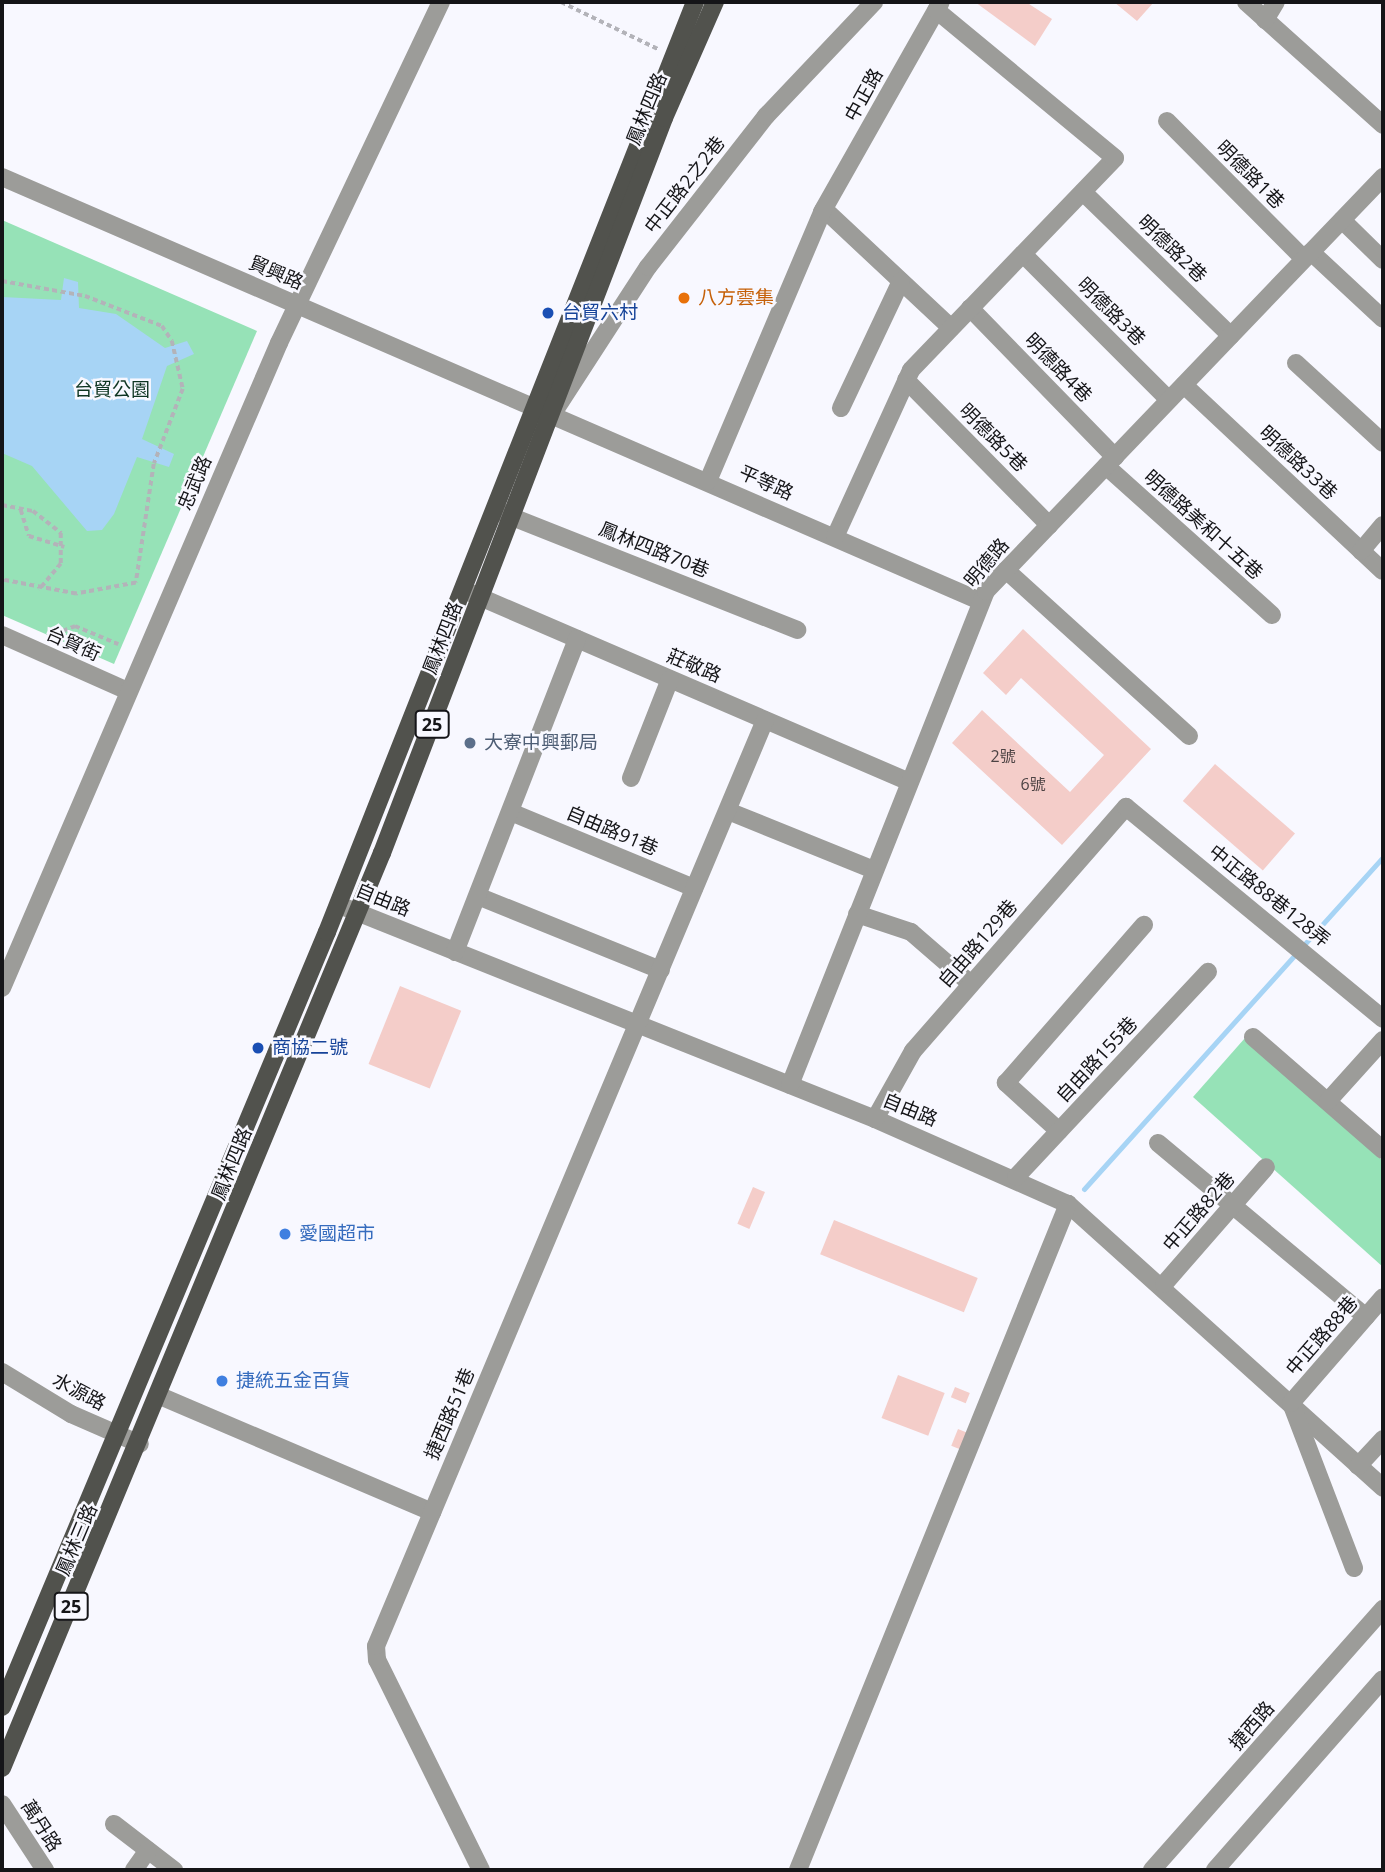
<!DOCTYPE html>
<html>
<head>
<meta charset="utf-8">
<style>
  body { margin:0 }
  #map { position:relative; width:1385px; height:1872px; overflow:hidden; background:#f8f8ff; font-family:"Open Sans","Noto Sans TC",sans-serif }
  div>[style] { position:absolute }
  .green>* { inset:0; background:#96e2b7 }
  .water>* { inset:0; background:#a7d4f5 }
  .stream>* { height:5px; margin:-2.5px; padding:0 2.5px; transform-origin:2.5px; border-radius:2.5px; background:#a7d4f5 }
  .building>* { inset:0; background:#f4cdc9; transform-origin:0 0 }
  .path>* { height:3.5px; margin-top:-1.75px; transform-origin:0; background:repeating-linear-gradient(90deg,#b3b3b9 0 5px,transparent 0 8.5px) }
  .minor>* { height:18px; margin:-9px; padding:0 9px; transform-origin:9px; border-radius:9px; background:#9c9c99 }
  .major>* { height:18px; margin:-9px; padding:0 9px; transform-origin:9px; border-radius:9px; background:#51524d }
  .dots>* { width:19px; height:19px; translate:-50% -50%; box-sizing:border-box; border:4px solid #f8f8ff; border-radius:50% }
  span { translate:-50% -50%; white-space:nowrap; text-align:center; line-height:1.15; -webkit-text-stroke:5px #f8f8ff; paint-order:stroke }
  .number-label { font-size:16px; color:#4d4344 }
  .number-label span { -webkit-text-stroke-width:0 }
  .shield-label span { padding:2px 5px; background:#f8f8ff; border:2px solid; border-radius:5px; -webkit-text-stroke-width:0 }
  .shield-label { font-size:18px; color:#151518; font-weight:700 }
  .street-label { font-size:19px; color:#151518 }
  .food-label { font-size:19px; color:#c56008 }
  .left { translate:0 -50%; text-align:left }
  .transit-label { font-size:19px; color:#164399 }
  .park-label { font-size:19px; color:#0e3522 }
  .service-label { font-size:19px; color:#4e5e75 }
  .shop-label { font-size:19px; color:#366cbe }
  .frame { position:absolute; inset:0; border:4px solid #151518; pointer-events:none }
</style>
</head>
<body>
<div id="map">
  <div class="green">
    <i style="clip-path:polygon(2px 220px,257px 331px,114px 664px,2px 615px)"></i>
    <i style="clip-path:polygon(1245px 1038px,1383px 1161px,1383px 1267px,1193px 1097px)"></i>
  </div>
  <div class="water">
    <i style="clip-path:polygon(64px 278px,78px 282px,79px 308px,116px 314px,165px 348px,187px 341px,194px 354px,167px 366px,142px 439px,174px 454px,169px 467px,137px 457px,114px 514px,102px 530px,87px 531px,32px 466px,2px 453px,2px 297px,61px 300px)"></i>
  </div>
  <div class="stream">
    <i style="left:1084px;top:1189px;width:447px;rotate:-48deg"></i>
  </div>
  <div class="building">
    <i style="clip-path:polygon(975px 2px,1026px 2px,1052px 19px,1035px 46px)"></i>
    <i style="clip-path:polygon(1114px 2px,1154px 2px,1137px 21px)"></i>
    <i style="clip-path:polygon(1023px 629px,1151px 749px,1062px 845px,952px 743px,982px 710px,1070px 792px,1104px 755px,1021px 678px,1006px 695px,983px 673px)"></i>
    <i style="left:1215px;top:764px;width:106px;height:49px;rotate:41deg"></i>
    <i style="left:400px;top:986px;width:66px;height:84px;rotate:22deg"></i>
    <i style="left:753px;top:1187px;width:13px;height:40px;rotate:23deg"></i>
    <i style="left:834px;top:1220px;width:155px;height:37px;rotate:22deg"></i>
    <i style="left:898px;top:1375px;width:50px;height:46px;rotate:21deg"></i>
    <i style="left:955px;top:1387px;width:16px;height:11px;rotate:22deg"></i>
    <i style="left:958px;top:1429px;width:16px;height:18px;rotate:22deg"></i>
  </div>
  <div class="path">
    <i style="left:561px;top:2px;width:108px;rotate:25.9deg"></i>
    <i style="left:2px;top:281px;width:84px;rotate:10.2deg"></i>
    <i style="left:85px;top:296px;width:83px;rotate:21.3deg"></i>
    <i style="left:162px;top:326px;width:18px;rotate:56deg"></i>
    <i style="left:172px;top:341px;width:49px;rotate:77.1deg"></i>
    <i style="left:183px;top:389px;width:80px;rotate:111.1deg"></i>
    <i style="left:154px;top:464px;width:120px;rotate:98.6deg"></i>
    <i style="left:136px;top:583px;width:61px;rotate:169.6deg"></i>
    <i style="left:76px;top:594px;width:75px;rotate:-169.3deg"></i>
    <i style="left:2px;top:505px;width:32px;rotate:11deg"></i>
    <i style="left:33px;top:511px;width:36px;rotate:38deg"></i>
    <i style="left:61px;top:533px;width:31px;rotate:90deg"></i>
    <i style="left:61px;top:564px;width:34px;rotate:130deg"></i>
    <i style="left:21px;top:510px;width:27px;rotate:73deg"></i>
    <i style="left:29px;top:536px;width:37px;rotate:17deg"></i>
    <i style="left:47px;top:637px;width:30px;rotate:-21deg"></i>
    <i style="left:75px;top:626px;width:47px;rotate:22.7deg"></i>
  </div>
  <div class="minor">
    <i style="left:1246px;top:2px;width:184px;rotate:41.9deg"></i>
    <i style="left:1265px;top:20px;width:21px;rotate:-59deg"></i>
    <i style="left:1167px;top:121px;width:194px;rotate:45.2deg"></i>
    <i style="left:2px;top:177px;width:1066px;rotate:23.44deg"></i>
    <i style="left:1083px;top:192px;width:206px;rotate:44.2deg"></i>
    <i style="left:824px;top:209px;width:174px;rotate:43.1deg"></i>
    <i style="left:1342px;top:220px;width:57px;rotate:44.3deg"></i>
    <i style="left:1311px;top:252px;width:98px;rotate:42.9deg"></i>
    <i style="left:1023px;top:254px;width:206px;rotate:45deg"></i>
    <i style="left:970px;top:308px;width:208px;rotate:45.8deg"></i>
    <i style="left:1296px;top:363px;width:118px;rotate:42.6deg"></i>
    <i style="left:906px;top:380px;width:204px;rotate:45.4deg"></i>
    <i style="left:1184px;top:385px;width:272px;rotate:43.1deg"></i>
    <i style="left:557px;top:407px;width:167px;rotate:-57deg"></i>
    <i style="left:648px;top:267px;width:192px;rotate:-52deg"></i>
    <i style="left:766px;top:116px;width:157px;rotate:-46.5deg"></i>
    <i style="left:841px;top:408px;width:140px;rotate:-64.7deg"></i>
    <i style="left:1106px;top:466px;width:223px;rotate:41.9deg"></i>
    <i style="left:708px;top:481px;width:292px;rotate:-67deg"></i>
    <i style="left:822px;top:212px;width:241px;rotate:-60.5deg"></i>
    <i style="left:497px;top:511px;width:323px;rotate:21.6deg"></i>
    <i style="left:835px;top:537px;width:183px;rotate:-65.5deg"></i>
    <i style="left:911px;top:370px;width:294px;rotate:-46.1deg"></i>
    <i style="left:1115px;top:158px;width:232px;rotate:-140.4deg"></i>
    <i style="left:1361px;top:551px;width:34px;rotate:-50deg"></i>
    <i style="left:1006px;top:570px;width:247px;rotate:42.2deg"></i>
    <i style="left:466px;top:591px;width:481px;rotate:23.3deg"></i>
    <i style="left:2px;top:635px;width:138px;rotate:24deg"></i>
    <i style="left:631px;top:778px;width:106px;rotate:-68.5deg"></i>
    <i style="left:728px;top:811px;width:157px;rotate:22deg"></i>
    <i style="left:513px;top:813px;width:196px;rotate:22.5deg"></i>
    <i style="left:480px;top:897px;width:195px;rotate:22deg"></i>
    <i style="left:339px;top:905px;width:577px;rotate:21.76deg"></i>
    <i style="left:875px;top:1119px;width:211px;rotate:23.8deg"></i>
    <i style="left:1068px;top:1204px;width:424px;rotate:42deg"></i>
    <i style="left:857px;top:914px;width:57px;rotate:18.4deg"></i>
    <i style="left:911px;top:932px;width:79px;rotate:40.9deg"></i>
    <i style="left:455px;top:952px;width:336px;rotate:-68.7deg"></i>
    <i style="left:2px;top:988px;width:702px;rotate:-66.76deg"></i>
    <i style="left:279px;top:343px;width:378px;rotate:-64.6deg"></i>
    <i style="left:1253px;top:1037px;width:172px;rotate:41deg"></i>
    <i style="left:790px;top:1085px;width:531px;rotate:-68.36deg"></i>
    <i style="left:986px;top:591px;width:574px;rotate:-46.2deg"></i>
    <i style="left:1328px;top:1101px;width:82px;rotate:-48deg"></i>
    <i style="left:875px;top:1119px;width:78px;rotate:-60.8deg"></i>
    <i style="left:913px;top:1051px;width:324px;rotate:-48.9deg"></i>
    <i style="left:1126px;top:807px;width:333px;rotate:39.5deg"></i>
    <i style="left:1059px;top:1131px;width:72px;rotate:-137.8deg"></i>
    <i style="left:1006px;top:1083px;width:210px;rotate:-48.9deg"></i>
    <i style="left:1158px;top:1143px;width:271px;rotate:39.9deg"></i>
    <i style="left:1016px;top:1177px;width:281px;rotate:-46.9deg"></i>
    <i style="left:1164px;top:1284px;width:155px;rotate:-48.9deg"></i>
    <i style="left:2px;top:1372px;width:81px;rotate:31.3deg"></i>
    <i style="left:71px;top:1414px;width:75px;rotate:23.5deg"></i>
    <i style="left:160px;top:1396px;width:296px;rotate:23.1deg"></i>
    <i style="left:1358px;top:1466px;width:37px;rotate:-47deg"></i>
    <i style="left:1354px;top:1568px;width:177px;rotate:-110.9deg"></i>
    <i style="left:1291px;top:1403px;width:140px;rotate:-49deg"></i>
    <i style="left:2px;top:1804px;width:79px;rotate:56.9deg"></i>
    <i style="left:114px;top:1824px;width:76px;rotate:37.5deg"></i>
    <i style="left:134px;top:1870px;width:24px;rotate:-55deg"></i>
    <i style="left:481px;top:1870px;width:234px;rotate:-116.3deg"></i>
    <i style="left:377px;top:1660px;width:14px;rotate:-94deg"></i>
    <i style="left:376px;top:1646px;width:1004px;rotate:-67.21deg"></i>
    <i style="left:798px;top:1870px;width:719px;rotate:-67.93deg"></i>
    <i style="left:1152px;top:1870px;width:349px;rotate:-48.5deg"></i>
    <i style="left:1215px;top:1870px;width:254px;rotate:-48.7deg"></i>
  </div>
  <div class="major">
    <i style="left:2px;top:1707px;width:840px;rotate:-67.25deg"></i>
    <i style="left:327px;top:932px;width:1000px;rotate:-68.41deg"></i>
    <i style="left:2px;top:1768px;width:991px;rotate:-67.45deg"></i>
    <i style="left:382px;top:853px;width:787px;rotate:-69.01deg"></i>
    <i style="left:664px;top:118px;width:127px;rotate:-66.3deg"></i>
  </div>
  <div class="dots">
    <i style="left:684px;top:298px;background:#e8710a"></i>
    <i style="left:548px;top:313px;background:#1a4fb4"></i>
    <i style="left:470px;top:743px;background:#5c6f8a"></i>
    <i style="left:258px;top:1048px;background:#1a4fb4"></i>
    <i style="left:285px;top:1234px;background:#3f7fe0"></i>
    <i style="left:222px;top:1381px;background:#3f7fe0"></i>
  </div>
  <div class="number-label">
    <span style="left:1003px;top:756px">2號</span>
    <span style="left:1033px;top:784px">6號</span>
  </div>
  <div class="shield-label">
    <span style="left:432px;top:724px">25</span>
    <span style="left:71px;top:1606px">25</span>
  </div>
  <div class="street-label">
    <span style="left:864px;top:95px;rotate:-61deg">中正路</span>
    <span style="left:647px;top:109px;rotate:-68deg">鳳林四路</span>
    <span style="left:1250px;top:175px;rotate:45deg">明德路1巷</span>
    <span style="left:685px;top:185px;rotate:-52deg">中正路2之2巷</span>
    <span style="left:1172px;top:249px;rotate:44deg">明德路2巷</span>
    <span style="left:276px;top:273px;rotate:23deg">貿興路</span>
    <span style="left:1111px;top:312px;rotate:45deg">明德路3巷</span>
    <span style="left:1058px;top:368px;rotate:46deg">明德路4巷</span>
    <span style="left:993px;top:438px;rotate:45deg">明德路5巷</span>
    <span style="left:1298px;top:463px;rotate:43deg">明德路33巷</span>
    <span style="left:195px;top:483px;rotate:-67deg">忠武路</span>
    <span style="left:766px;top:483px;rotate:24deg">平等路</span>
    <span style="left:1203px;top:525px;rotate:42deg">明德路美和十五巷</span>
    <span style="left:654px;top:550px;rotate:22deg">鳳林四路70巷</span>
    <span style="left:987px;top:563px;rotate:-50deg">明德路</span>
    <span style="left:443px;top:638px;rotate:-69deg">鳳林四路</span>
    <span style="left:73px;top:644px;rotate:24deg">台貿街</span>
    <span style="left:694px;top:666px;rotate:23deg">莊敬路</span>
    <span style="left:612px;top:831px;rotate:23deg">自由路91巷</span>
    <span style="left:1269px;top:896px;rotate:39deg">中正路88巷128弄</span>
    <span style="left:383px;top:900px;rotate:22deg">自由路</span>
    <span style="left:978px;top:944px;rotate:-49deg">自由路129巷</span>
    <span style="left:1097px;top:1060px;rotate:-47deg">自由路155巷</span>
    <span style="left:910px;top:1110px;rotate:22deg">自由路</span>
    <span style="left:232px;top:1164px;rotate:-68deg">鳳林四路</span>
    <span style="left:1199px;top:1212px;rotate:-49deg">中正路82巷</span>
    <span style="left:1322px;top:1336px;rotate:-49deg">中正路88巷</span>
    <span style="left:79px;top:1392px;rotate:28deg">水源路</span>
    <span style="left:450px;top:1414px;rotate:-67deg">捷西路51巷</span>
    <span style="left:77px;top:1540px;rotate:-67deg">鳳林三路</span>
    <span style="left:1252px;top:1726px;rotate:-49deg">捷西路</span>
    <span style="left:41px;top:1826px;rotate:57deg">萬丹路</span>
  </div>
  <div class="food-label">
    <span class="left" style="left:698px;top:298px">八方雲集</span>
  </div>
  <div class="transit-label">
    <span class="left" style="left:562px;top:313px">台貿六村</span>
    <span class="left" style="left:272px;top:1048px">商協二號</span>
  </div>
  <div class="park-label">
    <span style="left:112px;top:390px">台貿公園</span>
  </div>
  <div class="service-label">
    <span class="left" style="left:484px;top:743px">大寮中興郵局</span>
  </div>
  <div class="shop-label">
    <span class="left" style="left:299px;top:1234px">愛國超市</span>
    <span class="left" style="left:236px;top:1381px">捷統五金百貨</span>
  </div>
  <div class="frame"></div>
</div>
</body>
</html>
